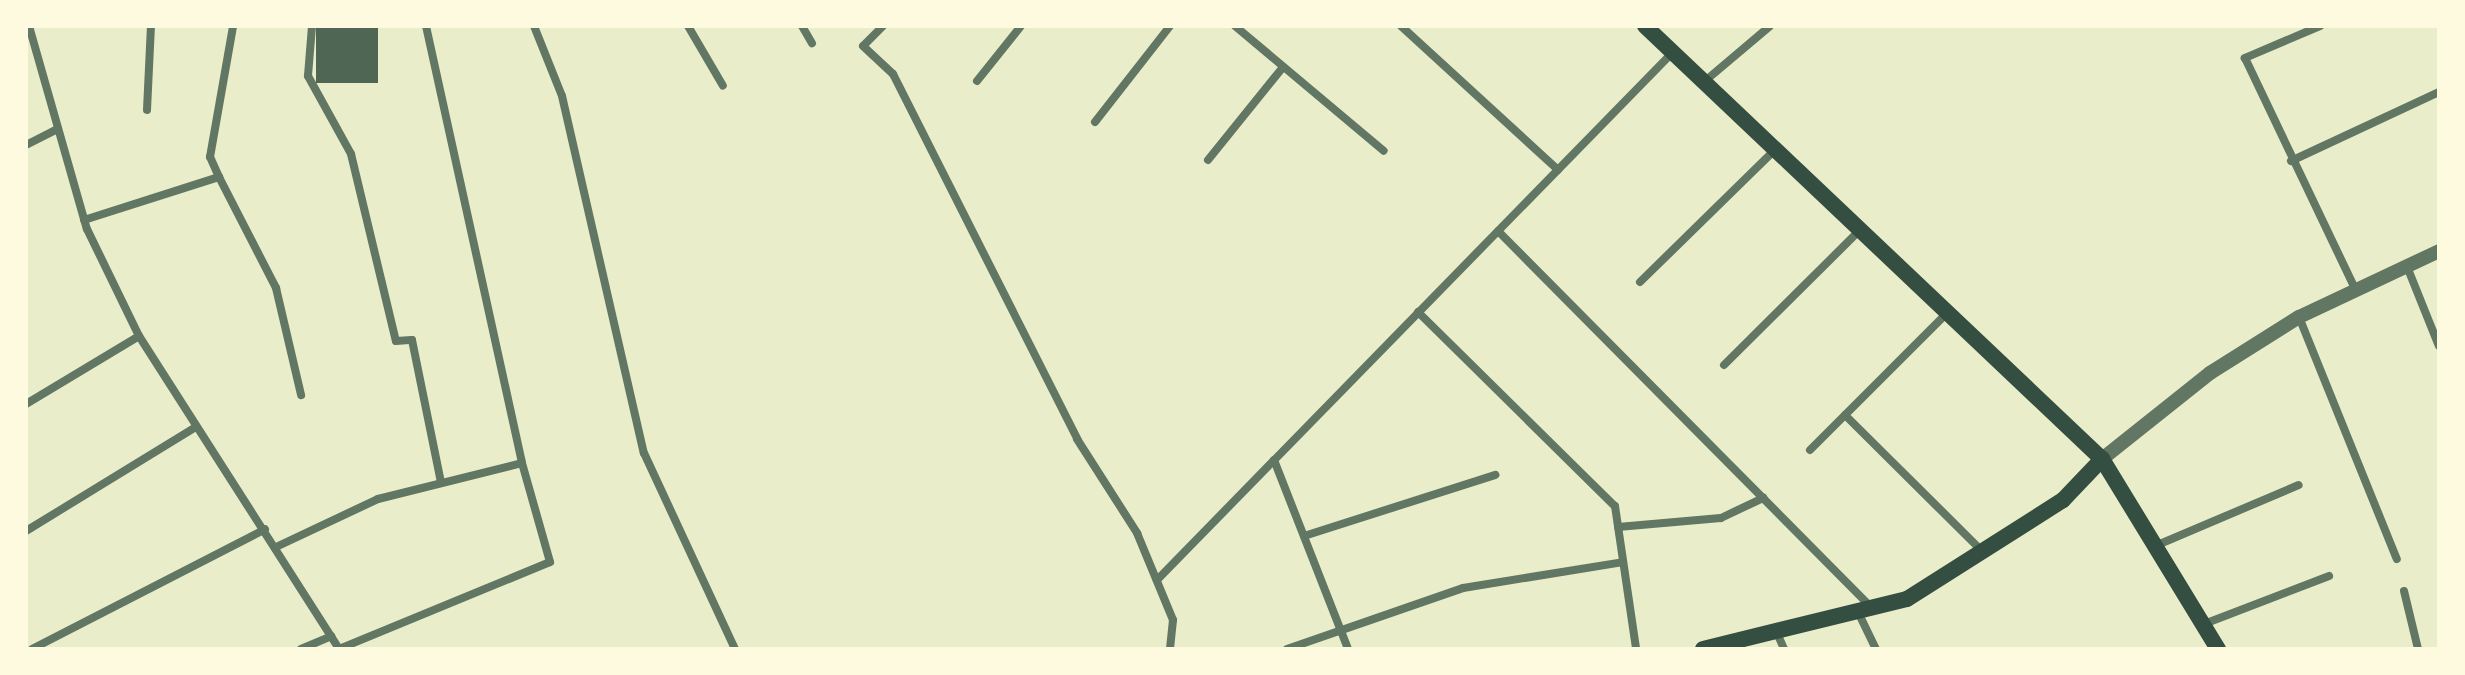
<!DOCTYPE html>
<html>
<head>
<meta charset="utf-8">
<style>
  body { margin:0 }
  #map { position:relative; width:2465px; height:675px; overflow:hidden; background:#e9edc9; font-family:"IBM Plex Sans",sans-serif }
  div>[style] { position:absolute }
  .building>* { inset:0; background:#4f6655; transform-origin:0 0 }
  .minor>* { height:8px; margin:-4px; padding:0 4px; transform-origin:4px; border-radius:4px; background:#617663 }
  .tertiary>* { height:14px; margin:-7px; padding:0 7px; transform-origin:7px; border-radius:7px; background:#617663 }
  .secondary>* { height:16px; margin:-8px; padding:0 8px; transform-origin:8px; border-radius:8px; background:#344e41 }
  span { translate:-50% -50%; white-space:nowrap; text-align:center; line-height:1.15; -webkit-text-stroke:6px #fefae0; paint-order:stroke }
  .frame { position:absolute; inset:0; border:28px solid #fefae0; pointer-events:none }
</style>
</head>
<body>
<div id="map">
  <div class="building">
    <i style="left:316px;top:26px;width:62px;height:57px"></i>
  </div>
  <div class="minor">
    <i style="left:29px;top:26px;width:211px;rotate:74.1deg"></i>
    <i style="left:87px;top:229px;width:119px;rotate:64.1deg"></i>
    <i style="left:139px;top:336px;width:371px;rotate:57.4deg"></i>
    <i style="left:312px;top:26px;width:50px;rotate:94.6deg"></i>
    <i style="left:308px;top:76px;width:89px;rotate:61.1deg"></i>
    <i style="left:351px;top:154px;width:192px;rotate:76.5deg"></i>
    <i style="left:396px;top:341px;width:16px;rotate:-4deg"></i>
    <i style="left:412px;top:340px;width:146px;rotate:78.5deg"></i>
    <i style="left:426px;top:26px;width:447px;rotate:77.6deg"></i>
    <i style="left:534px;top:26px;width:75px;rotate:68.2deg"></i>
    <i style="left:562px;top:96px;width:366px;rotate:77.1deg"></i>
    <i style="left:644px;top:453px;width:216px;rotate:65.1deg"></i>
    <i style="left:688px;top:26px;width:69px;rotate:59.7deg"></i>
    <i style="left:802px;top:26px;width:20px;rotate:60deg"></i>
    <i style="left:883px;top:26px;width:28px;rotate:135deg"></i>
    <i style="left:863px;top:46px;width:41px;rotate:43deg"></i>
    <i style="left:893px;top:74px;width:409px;rotate:63.2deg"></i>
    <i style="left:1077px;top:439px;width:112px;rotate:57.4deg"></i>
    <i style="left:1137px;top:533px;width:94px;rotate:67.5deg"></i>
    <i style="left:1173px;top:620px;width:29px;rotate:96deg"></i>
    <i style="left:1235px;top:26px;width:194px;rotate:40deg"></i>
    <i style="left:1401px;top:26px;width:213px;rotate:42.5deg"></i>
    <i style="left:2320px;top:26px;width:82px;rotate:156.9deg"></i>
    <i style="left:2245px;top:58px;width:256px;rotate:64.5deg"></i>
    <i style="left:977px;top:81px;width:70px;rotate:-51.3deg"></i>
    <i style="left:1705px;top:81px;width:85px;rotate:-40.2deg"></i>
    <i style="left:147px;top:110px;width:84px;rotate:-87.3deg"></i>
    <i style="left:1095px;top:122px;width:122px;rotate:-52deg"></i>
    <i style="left:26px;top:145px;width:34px;rotate:-27deg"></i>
    <i style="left:1208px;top:160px;width:119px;rotate:-51.1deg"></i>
    <i style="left:2291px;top:161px;width:163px;rotate:-25deg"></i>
    <i style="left:219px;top:177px;width:125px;rotate:62.8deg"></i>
    <i style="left:276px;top:288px;width:110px;rotate:76.8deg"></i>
    <i style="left:84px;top:220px;width:142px;rotate:-17.7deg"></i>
    <i style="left:219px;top:177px;width:22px;rotate:-114deg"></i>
    <i style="left:210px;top:157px;width:133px;rotate:-80deg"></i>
    <i style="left:1498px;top:231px;width:531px;rotate:45.23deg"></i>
    <i style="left:2406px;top:264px;width:88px;rotate:68.1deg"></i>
    <i style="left:1640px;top:282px;width:192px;rotate:-44.4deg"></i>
    <i style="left:1418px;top:312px;width:276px;rotate:44.6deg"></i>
    <i style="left:1615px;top:506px;width:145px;rotate:81.6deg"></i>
    <i style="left:2299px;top:317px;width:261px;rotate:68deg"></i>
    <i style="left:1724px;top:365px;width:192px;rotate:-44.8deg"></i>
    <i style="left:26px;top:404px;width:132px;rotate:-31deg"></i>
    <i style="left:1845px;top:415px;width:193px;rotate:44.8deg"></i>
    <i style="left:1810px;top:450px;width:194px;rotate:-45deg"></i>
    <i style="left:1274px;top:460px;width:203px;rotate:68.6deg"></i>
    <i style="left:1618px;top:527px;width:103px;rotate:-5deg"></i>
    <i style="left:1721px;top:518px;width:47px;rotate:-25.5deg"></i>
    <i style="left:26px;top:531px;width:197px;rotate:-31.5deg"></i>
    <i style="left:1304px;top:536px;width:201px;rotate:-17.7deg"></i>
    <i style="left:2155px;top:546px;width:156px;rotate:-23deg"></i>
    <i style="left:276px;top:547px;width:113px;rotate:-25.2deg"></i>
    <i style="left:378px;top:499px;width:148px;rotate:-14deg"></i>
    <i style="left:522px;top:463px;width:103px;rotate:74.2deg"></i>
    <i style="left:550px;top:562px;width:228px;rotate:157.6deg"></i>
    <i style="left:1157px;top:580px;width:738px;rotate:-45.66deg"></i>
    <i style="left:2404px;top:591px;width:60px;rotate:76.4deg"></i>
    <i style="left:1858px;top:612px;width:41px;rotate:64.1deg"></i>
    <i style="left:2204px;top:624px;width:134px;rotate:-21deg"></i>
    <i style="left:1777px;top:633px;width:17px;rotate:66deg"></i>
    <i style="left:32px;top:649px;width:262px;rotate:-27.2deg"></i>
    <i style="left:301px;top:649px;width:33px;rotate:-23deg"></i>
    <i style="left:1287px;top:649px;width:186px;rotate:-19.1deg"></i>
    <i style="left:1463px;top:588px;width:162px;rotate:-9.2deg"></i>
  </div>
  <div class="tertiary">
    <i style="left:2102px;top:459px;width:138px;rotate:-38.5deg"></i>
    <i style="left:2210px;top:373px;width:105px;rotate:-32.2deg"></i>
    <i style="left:2299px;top:317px;width:155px;rotate:-25.2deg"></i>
  </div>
  <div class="secondary">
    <i style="left:1645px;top:26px;width:630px;rotate:43.46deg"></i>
    <i style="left:2102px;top:459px;width:223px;rotate:58.6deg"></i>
    <i style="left:1703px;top:649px;width:210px;rotate:-13.8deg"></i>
    <i style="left:1907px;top:599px;width:185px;rotate:-32.4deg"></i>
    <i style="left:2063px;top:500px;width:57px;rotate:-46.4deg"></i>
  </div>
  <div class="frame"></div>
</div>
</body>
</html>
